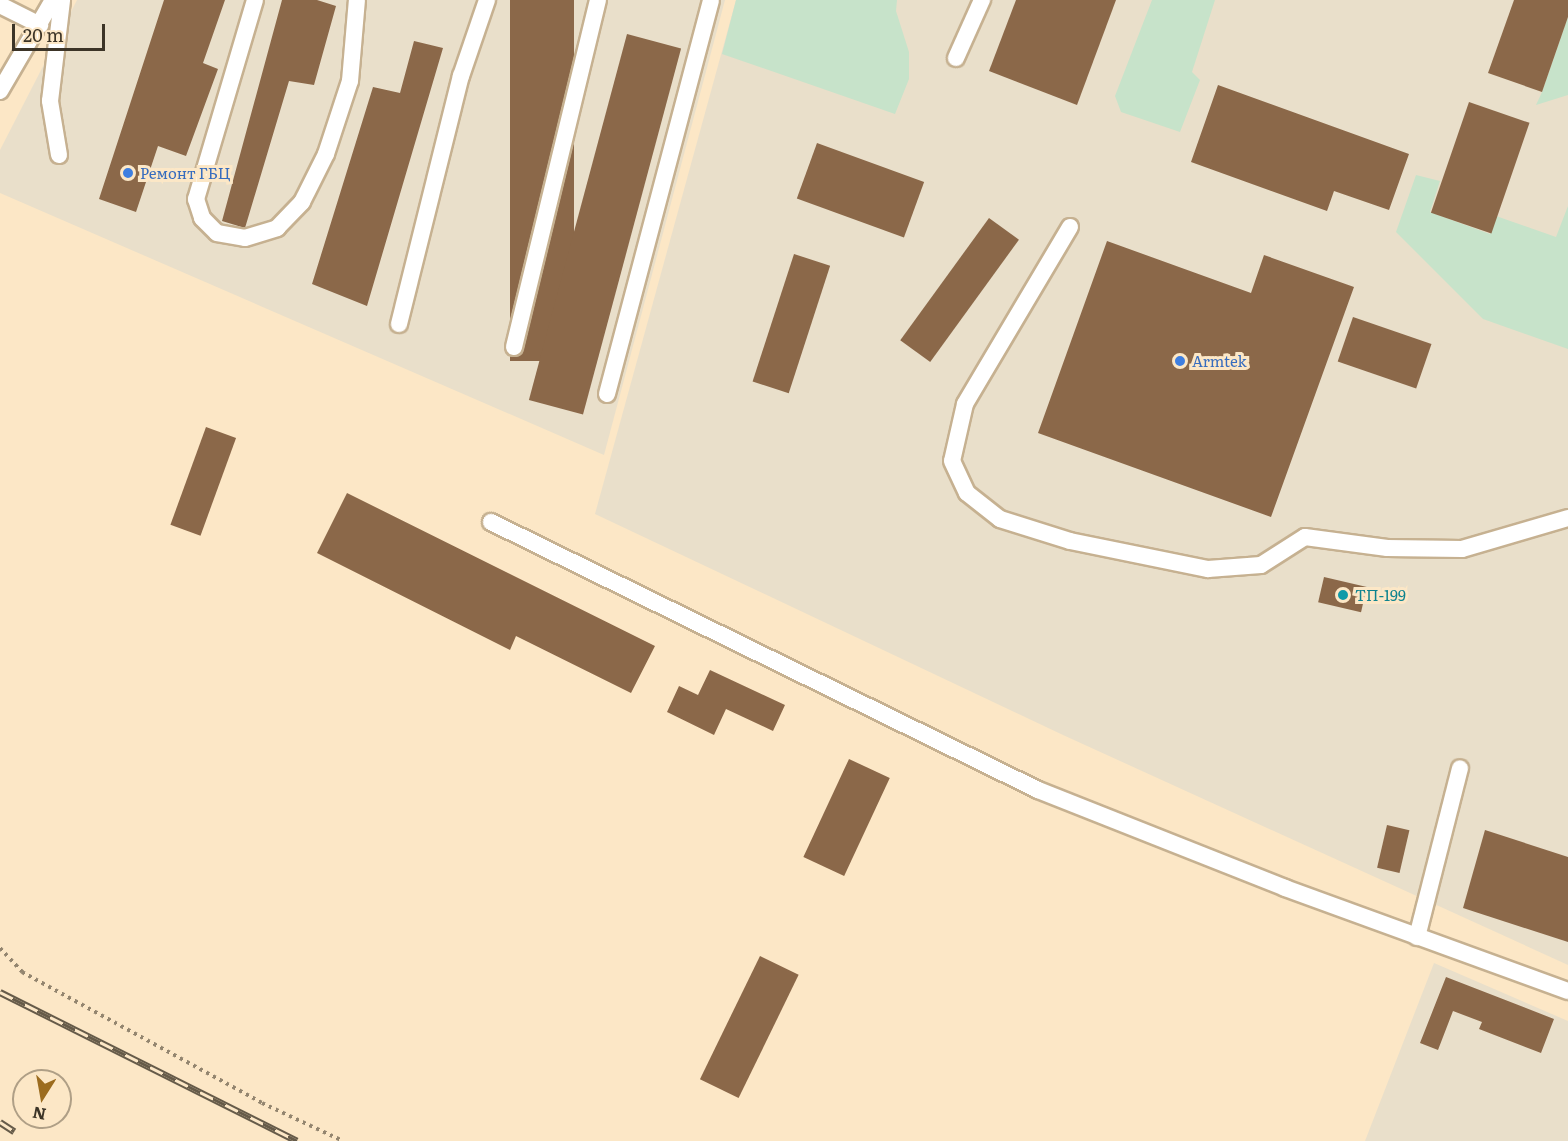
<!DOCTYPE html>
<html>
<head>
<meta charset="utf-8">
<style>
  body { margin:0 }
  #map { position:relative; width:1568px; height:1141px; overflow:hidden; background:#fce7c6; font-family:Literata,serif }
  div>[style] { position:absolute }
  .industrial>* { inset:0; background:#e9dfca }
  .green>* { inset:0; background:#c7e3ca }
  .building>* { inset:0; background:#8b6849; transform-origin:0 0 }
  .path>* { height:4px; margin-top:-2px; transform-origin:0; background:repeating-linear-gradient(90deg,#93856f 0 3px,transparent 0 7.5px) }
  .roads { filter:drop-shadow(2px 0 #c6b191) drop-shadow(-2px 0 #c6b191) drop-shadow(0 2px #c6b191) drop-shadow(0 -2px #c6b191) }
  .service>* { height:16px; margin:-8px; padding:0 8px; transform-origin:8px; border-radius:8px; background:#fff }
  .rail>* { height:7px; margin-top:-3.5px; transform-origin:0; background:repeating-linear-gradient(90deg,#fce7c6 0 14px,#665b49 0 28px); box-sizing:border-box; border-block:2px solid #665b49 }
  .dots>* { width:16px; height:16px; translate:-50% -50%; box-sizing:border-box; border:3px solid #fce7c6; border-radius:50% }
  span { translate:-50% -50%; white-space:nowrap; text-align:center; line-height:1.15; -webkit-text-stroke:6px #fce7c6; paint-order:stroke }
  .shop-label { font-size:15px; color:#366cbe }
  .left { translate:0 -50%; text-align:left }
  .culture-label { font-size:15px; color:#0d838f }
  .north { position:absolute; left:12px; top:1069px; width:60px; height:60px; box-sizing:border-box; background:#fce7c6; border:2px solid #af9f86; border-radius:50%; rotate:191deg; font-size:16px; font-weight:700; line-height:24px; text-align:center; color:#3c3427 }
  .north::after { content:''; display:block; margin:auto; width:21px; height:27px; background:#9c6c1f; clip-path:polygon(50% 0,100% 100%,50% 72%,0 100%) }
  .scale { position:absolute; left:12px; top:24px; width:93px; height:27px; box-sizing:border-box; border:3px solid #3c3427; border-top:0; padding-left:8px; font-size:18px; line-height:21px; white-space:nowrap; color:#3c3427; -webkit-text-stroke:4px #fce7c6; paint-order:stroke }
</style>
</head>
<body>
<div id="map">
  <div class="industrial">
    <i style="clip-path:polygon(77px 0,725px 0,604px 455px,0 193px,0 150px)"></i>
    <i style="clip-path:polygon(736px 0,1568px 0,1568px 965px,1063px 735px,595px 514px)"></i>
    <i style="clip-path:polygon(1434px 963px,1568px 1021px,1568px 1141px,1365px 1141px)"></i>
  </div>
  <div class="green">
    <i style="clip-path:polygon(736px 0,897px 0,896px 11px,909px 52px,909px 79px,895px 114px,722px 54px)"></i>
    <i style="clip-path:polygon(1152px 0,1215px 0,1192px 72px,1200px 80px,1180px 132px,1121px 112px,1115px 96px)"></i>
    <i style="clip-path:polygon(1568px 17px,1568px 95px,1536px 105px,1542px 92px)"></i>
    <i style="clip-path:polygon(1416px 175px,1440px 181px,1430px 212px,1490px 234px,1496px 216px,1556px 237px,1568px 206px,1568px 349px,1483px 319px,1396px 232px)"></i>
  </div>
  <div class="building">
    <i style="clip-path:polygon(164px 0,225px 0,203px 63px,218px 69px,186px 156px,158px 146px,136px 212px,99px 199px)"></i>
    <i style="clip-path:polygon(282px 0,317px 0,336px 6px,314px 85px,289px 81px,245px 228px,222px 221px)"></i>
    <i style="left:510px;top:0;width:64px;height:361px"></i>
    <i style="clip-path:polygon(1016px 0,1116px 0,1077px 105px,989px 71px)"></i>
    <i style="clip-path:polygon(1514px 0,1568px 0,1568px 17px,1542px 92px,1488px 73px)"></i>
    <i style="left:627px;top:34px;width:56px;height:379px;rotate:15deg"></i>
    <i style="clip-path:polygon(414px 41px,443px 48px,367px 306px,312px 284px,373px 87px,400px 93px)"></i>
    <i style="clip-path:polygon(1218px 85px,1409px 154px,1389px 210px,1334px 191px,1327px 211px,1191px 162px)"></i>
    <i style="left:1469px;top:102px;width:64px;height:117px;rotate:19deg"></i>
    <i style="left:817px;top:143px;width:114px;height:59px;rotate:20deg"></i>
    <i style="left:989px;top:218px;width:37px;height:151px;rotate:36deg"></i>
    <i style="clip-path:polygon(1107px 241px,1251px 293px,1264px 255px,1354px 287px,1271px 517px,1038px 433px)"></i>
    <i style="left:794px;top:254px;width:38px;height:134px;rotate:18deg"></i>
    <i style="left:1353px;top:317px;width:83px;height:47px;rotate:19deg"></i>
    <i style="left:206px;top:427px;width:32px;height:104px;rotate:20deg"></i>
    <i style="clip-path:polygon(347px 493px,655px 646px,631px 693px,516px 636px,510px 650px,317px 553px)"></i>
    <i style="left:1324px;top:577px;width:44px;height:26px;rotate:13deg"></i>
    <i style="clip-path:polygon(710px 670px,785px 705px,773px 731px,726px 709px,714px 735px,667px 712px,679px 686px,698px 695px)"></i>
    <i style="left:849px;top:759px;width:45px;height:108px;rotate:25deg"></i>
    <i style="left:1387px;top:825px;width:23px;height:44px;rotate:13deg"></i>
    <i style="clip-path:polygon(1485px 830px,1568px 857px,1568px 942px,1463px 908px)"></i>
    <i style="left:760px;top:956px;width:43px;height:137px;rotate:26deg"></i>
    <i style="clip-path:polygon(1446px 977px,1554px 1019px,1541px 1053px,1479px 1029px,1482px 1022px,1453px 1011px,1438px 1050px,1420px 1043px)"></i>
  </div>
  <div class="path">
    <i style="left:0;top:948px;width:33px;rotate:47deg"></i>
    <i style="left:22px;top:972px;width:273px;rotate:28.6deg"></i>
    <i style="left:262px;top:1103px;width:89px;rotate:25.1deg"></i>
  </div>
  <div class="roads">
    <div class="service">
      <i style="left:255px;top:0;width:208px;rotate:106.5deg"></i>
      <i style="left:196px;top:199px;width:20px;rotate:72deg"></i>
      <i style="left:202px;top:218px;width:21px;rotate:45deg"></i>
      <i style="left:217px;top:233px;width:28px;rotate:10deg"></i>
      <i style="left:245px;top:238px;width:34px;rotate:-17deg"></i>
      <i style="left:277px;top:228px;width:36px;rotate:-46deg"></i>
      <i style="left:302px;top:202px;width:54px;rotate:-63.4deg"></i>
      <i style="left:326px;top:154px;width:77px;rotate:-71.8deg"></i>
      <i style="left:350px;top:81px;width:81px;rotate:-85.1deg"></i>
      <i style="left:0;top:5px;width:45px;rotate:26.6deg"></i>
      <i style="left:956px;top:58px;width:64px;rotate:-65.9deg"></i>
      <i style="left:0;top:91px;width:105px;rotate:-59.8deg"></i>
      <i style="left:59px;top:155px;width:55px;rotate:-99.5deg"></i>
      <i style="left:50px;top:101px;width:102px;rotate:-83.2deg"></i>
      <i style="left:1070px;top:227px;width:206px;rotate:120.7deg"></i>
      <i style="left:965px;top:404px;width:58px;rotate:102.8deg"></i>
      <i style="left:952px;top:461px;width:35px;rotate:65deg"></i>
      <i style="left:967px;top:493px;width:42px;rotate:38.2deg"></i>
      <i style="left:1000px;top:519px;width:73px;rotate:17.4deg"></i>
      <i style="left:1070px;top:541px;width:141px;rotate:11.5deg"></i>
      <i style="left:1208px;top:569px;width:53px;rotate:-4.3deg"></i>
      <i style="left:1261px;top:565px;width:52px;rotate:-32.5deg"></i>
      <i style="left:1305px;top:537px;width:83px;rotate:7.6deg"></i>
      <i style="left:1387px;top:548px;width:75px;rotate:0.8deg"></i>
      <i style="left:1462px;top:549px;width:110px;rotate:-16.3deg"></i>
      <i style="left:399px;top:324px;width:256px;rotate:-76deg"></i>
      <i style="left:461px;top:76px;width:80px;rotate:-71.1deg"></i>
      <i style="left:514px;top:347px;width:357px;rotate:-76.4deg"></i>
      <i style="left:607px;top:394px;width:407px;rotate:-75.2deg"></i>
      <i style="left:491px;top:522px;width:609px;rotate:26.1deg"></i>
      <i style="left:1038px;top:790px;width:266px;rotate:21.6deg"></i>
      <i style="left:1285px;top:888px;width:301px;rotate:20deg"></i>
      <i style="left:1417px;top:937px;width:174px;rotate:-75.7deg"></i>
    </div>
  </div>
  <div class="rail">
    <i style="left:0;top:992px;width:332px;rotate:26.6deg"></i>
    <i style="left:0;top:1122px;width:17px;rotate:33deg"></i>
  </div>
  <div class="dots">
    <i style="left:128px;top:173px;background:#3f7fe0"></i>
    <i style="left:1180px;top:361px;background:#3f7fe0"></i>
    <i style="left:1343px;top:595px;background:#0f9aa8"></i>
  </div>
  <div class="shop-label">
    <span class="left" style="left:140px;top:173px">Ремонт ГБЦ</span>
    <span class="left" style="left:1192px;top:361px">Armtek</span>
  </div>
  <div class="culture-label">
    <span class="left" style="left:1355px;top:595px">ТП-199</span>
  </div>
  <div class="north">N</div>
  <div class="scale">20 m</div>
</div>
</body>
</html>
